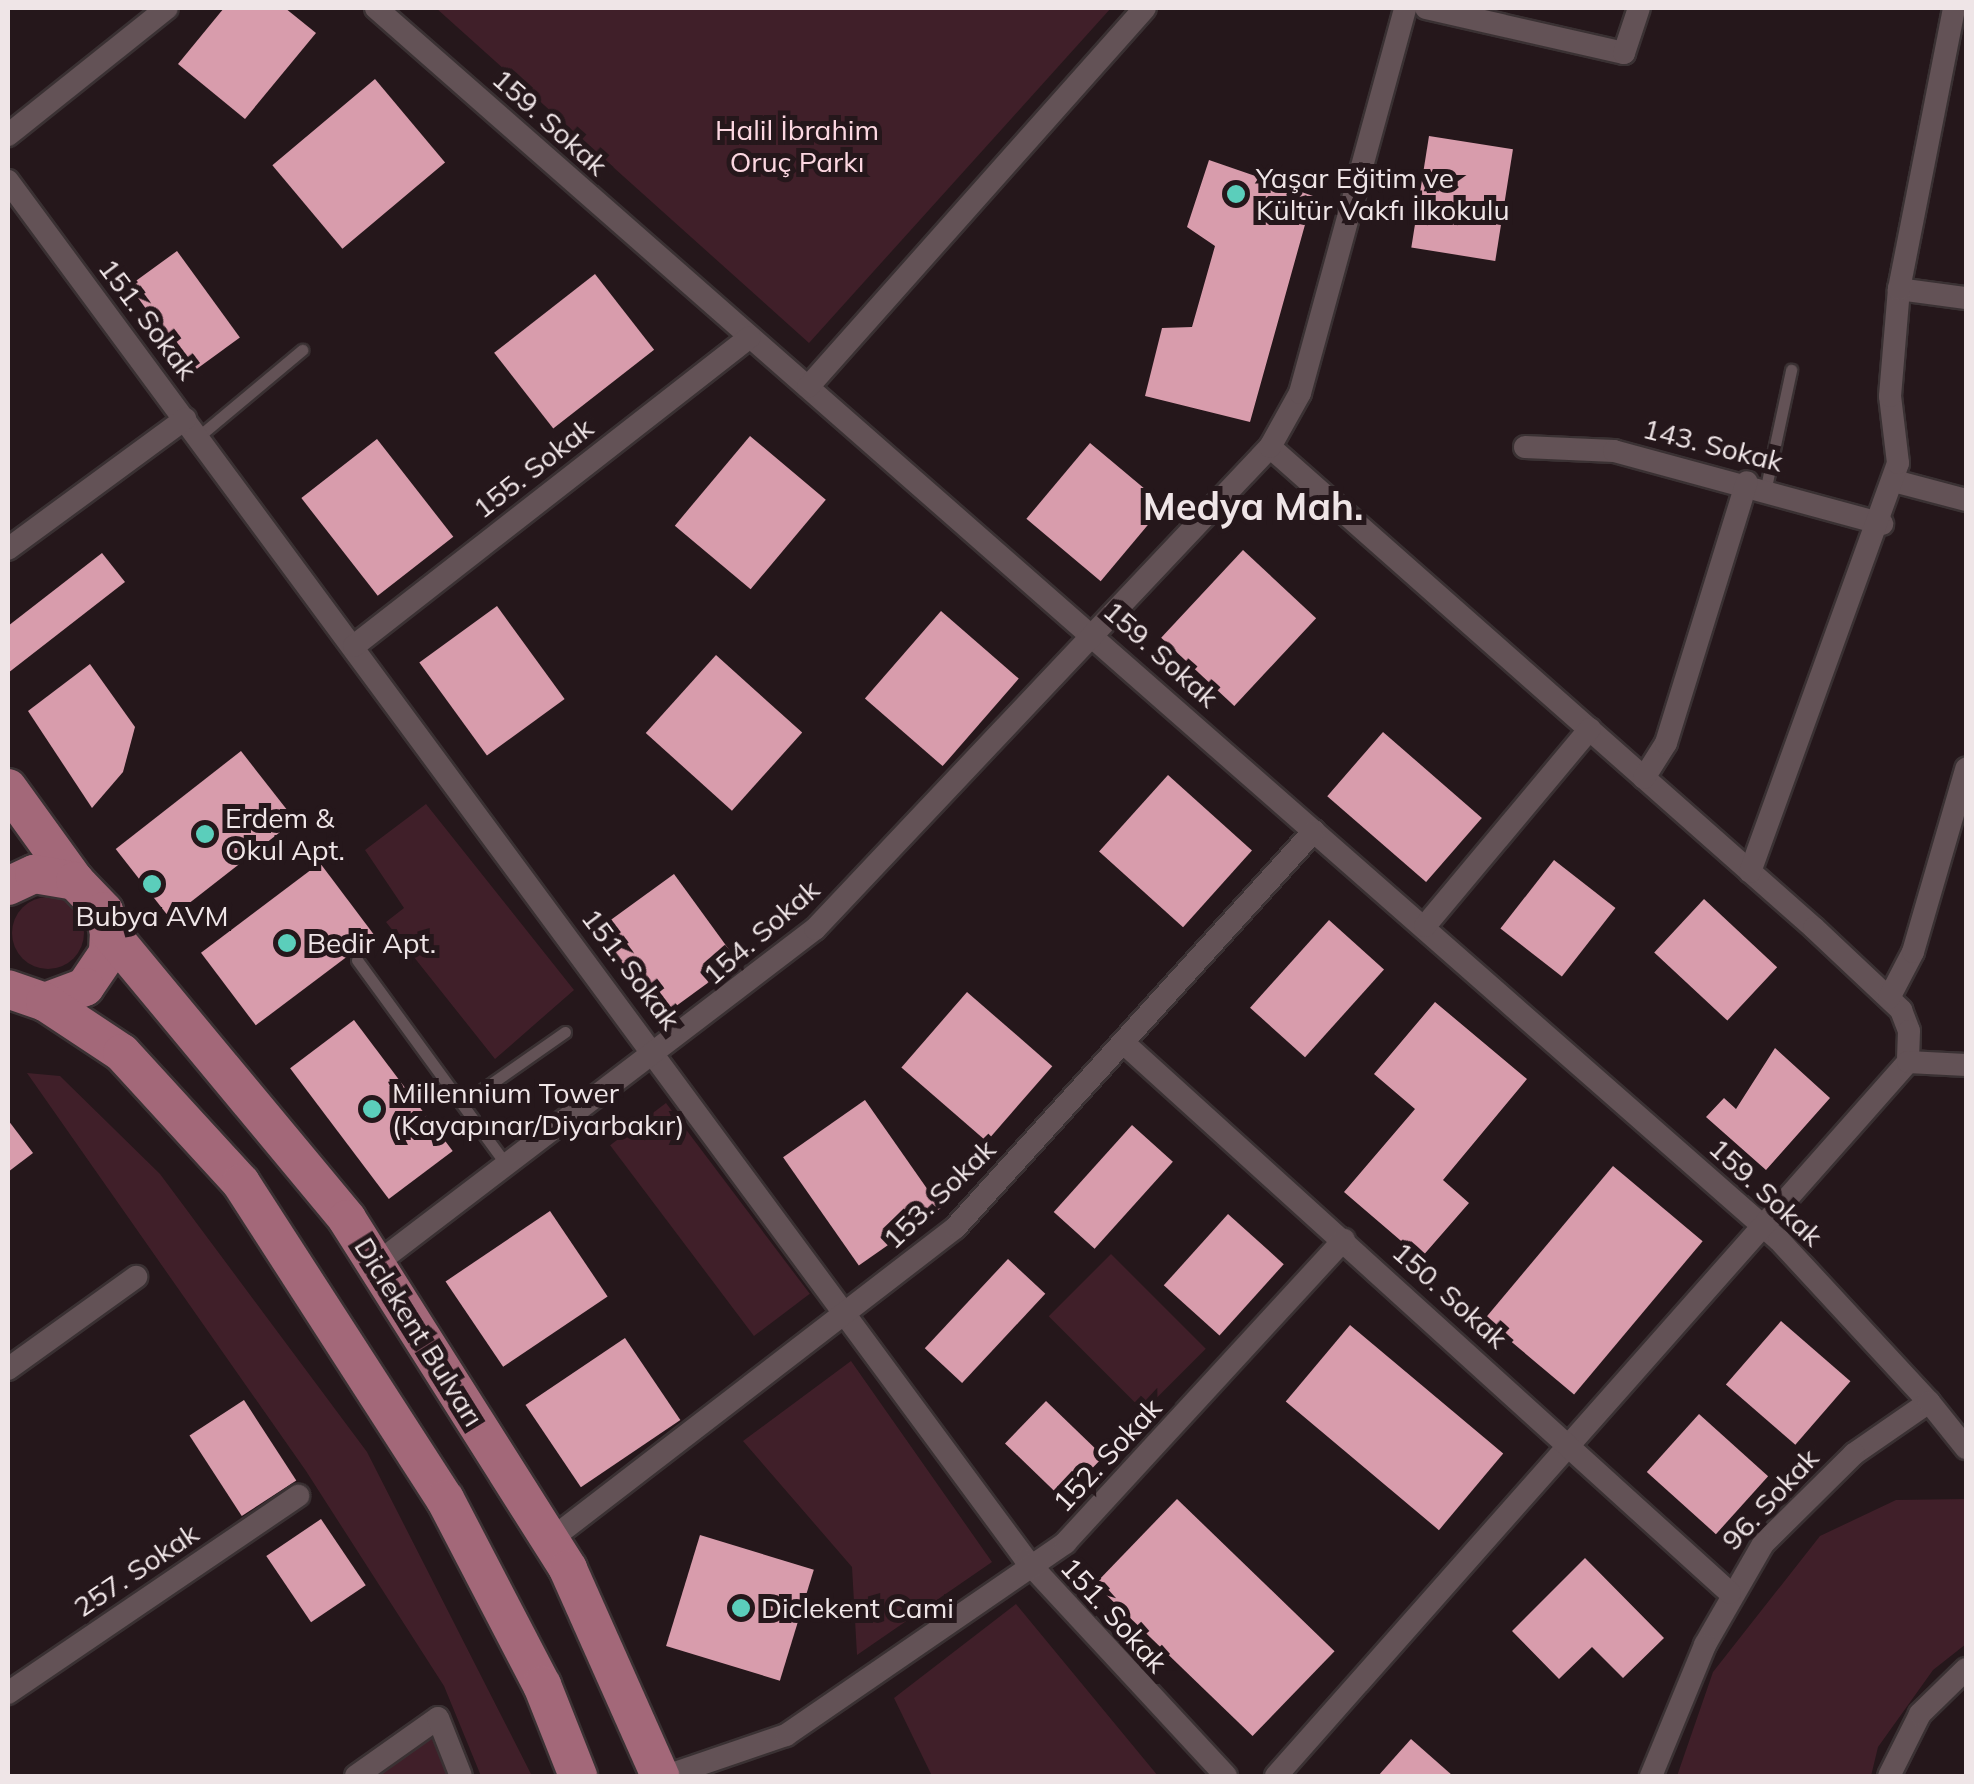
<!DOCTYPE html>
<html>
<head>
<meta charset="utf-8">
<style>
  body { margin:0 }
  #map { position:relative; width:1974px; height:1784px; overflow:hidden; background:#25171b; font-family:Mulish,sans-serif }
  div>[style] { position:absolute }
  .green>* { inset:0; background:#401f29; transform-origin:0 0 }
  .round { border-radius:50% }
  .building>* { inset:0; background:#d89cac; transform-origin:0 0 }
  .roads { filter:drop-shadow(2px 0 #3a3133) drop-shadow(-2px 0 #3a3133) drop-shadow(0 2px #3a3133) drop-shadow(0 -2px #3a3133) }
  .service>* { height:11px; margin:-5.5px; padding:0 5.5px; transform-origin:5.5px; border-radius:5.5px; background:#635256 }
  .minor>* { height:22px; margin:-11px; padding:0 11px; transform-origin:11px; border-radius:11px; background:#635256 }
  .primary>* { height:38px; margin:-19px; padding:0 19px; transform-origin:19px; border-radius:19px; background:#a36879 }
  .dots>* { width:28px; height:28px; translate:-50% -50%; box-sizing:border-box; border:5px solid #25171b; border-radius:50% }
  span { translate:-50% -50%; white-space:nowrap; text-align:center; line-height:1.15; -webkit-text-stroke:10px #25171b; paint-order:stroke }
  .street-label { font-size:28px; color:#efe5e7 }
  .park-label { font-size:28px; color:#fcd7e1 }
  .poi-label { font-size:28px; color:#efe5e7 }
  .left { translate:0 -50%; text-align:left }
  .district-label { font-size:38px; color:#efe5e7; font-weight:700 }
  .frame { position:absolute; inset:0; border:10px solid #efe5e7; pointer-events:none }
</style>
</head>
<body>
<div id="map">
  <div class="green">
    <i style="clip-path:polygon(436px 8px,1111px 8px,809px 343px)"></i>
    <i style="clip-path:polygon(426px 804px,574px 990px,495px 1059px,386px 922px,404px 908px,365px 850px)"></i>
    <i class="round" style="left:12px;top:897px;width:72px;height:72px"></i>
    <i style="clip-path:polygon(27px 1073px,60px 1076px,160px 1174px,367px 1452px,532px 1776px,481px 1776px,444px 1686px,306px 1471px)"></i>
    <i style="left:666px;top:1103px;width:239px;height:70px;rotate:53deg"></i>
    <i style="left:1111px;top:1254px;width:134px;height:88px;rotate:45deg"></i>
    <i style="clip-path:polygon(851px 1361px,992px 1562px,857px 1655px,852px 1567px,743px 1441px)"></i>
    <i style="clip-path:polygon(1966px 1499px,1966px 1644px,1933px 1670px,1878px 1747px,1871px 1776px,1677px 1776px,1713px 1672px,1820px 1536px,1896px 1500px)"></i>
    <i style="clip-path:polygon(1016px 1604px,1158px 1776px,932px 1776px,894px 1698px)"></i>
    <i style="clip-path:polygon(435px 1736px,451px 1776px,376px 1776px)"></i>
  </div>
  <div class="building">
    <i style="clip-path:polygon(224px 8px,285px 8px,316px 33px,245px 119px,178px 64px)"></i>
    <i style="left:375px;top:79px;width:109px;height:134px;rotate:50deg"></i>
    <i style="left:1429px;top:136px;width:85px;height:113px;rotate:9deg"></i>
    <i style="clip-path:polygon(1209px 160px,1313px 196px,1250px 422px,1145px 396px,1162px 328px,1192px 327px,1215px 246px,1187px 227px)"></i>
    <i style="left:177px;top:251px;width:107px;height:59px;rotate:54deg"></i>
    <i style="left:595px;top:274px;width:96px;height:128px;rotate:52deg"></i>
    <i style="left:750px;top:436px;width:99px;height:117px;rotate:40deg"></i>
    <i style="left:377px;top:439px;width:124px;height:96px;rotate:52deg"></i>
    <i style="left:1090px;top:443px;width:97px;height:99px;rotate:40deg"></i>
    <i style="left:1243px;top:550px;width:100px;height:120px;rotate:43deg"></i>
    <i style="clip-path:polygon(102px 553px,125px 582px,8px 673px,8px 626px)"></i>
    <i style="left:497px;top:606px;width:115px;height:96px;rotate:54deg"></i>
    <i style="left:941px;top:611px;width:103px;height:116px;rotate:41deg"></i>
    <i style="left:716px;top:655px;width:116px;height:105px;rotate:42deg"></i>
    <i style="clip-path:polygon(90px 664px,135px 727px,123px 772px,92px 808px,28px 711px)"></i>
    <i style="left:1383px;top:732px;width:131px;height:85px;rotate:41deg"></i>
    <i style="left:241px;top:751px;width:88px;height:159px;rotate:52deg"></i>
    <i style="left:1168px;top:775px;width:113px;height:103px;rotate:42deg"></i>
    <i style="left:1554px;top:860px;width:78px;height:87px;rotate:38deg"></i>
    <i style="left:320px;top:863px;width:91px;height:149px;rotate:53deg"></i>
    <i style="left:674px;top:874px;width:108px;height:94px;rotate:54deg"></i>
    <i style="left:1704px;top:899px;width:100px;height:73px;rotate:43deg"></i>
    <i style="left:1329px;top:920px;width:74px;height:118px;rotate:42deg"></i>
    <i style="left:967px;top:992px;width:113px;height:100px;rotate:41deg"></i>
    <i style="clip-path:polygon(1435px 1002px,1527px 1079px,1443px 1180px,1469px 1203px,1421px 1258px,1344px 1192px,1415px 1109px,1374px 1074px)"></i>
    <i style="left:354px;top:1020px;width:164px;height:80px;rotate:53deg"></i>
    <i style="clip-path:polygon(1775px 1048px,1830px 1098px,1766px 1170px,1706px 1117px,1724px 1098px,1736px 1109px)"></i>
    <i style="left:865px;top:1100px;width:132px;height:100px;rotate:55deg"></i>
    <i style="clip-path:polygon(8px 1120px,33px 1153px,8px 1172px)"></i>
    <i style="left:1132px;top:1125px;width:55px;height:117px;rotate:42deg"></i>
    <i style="left:1613px;top:1166px;width:117px;height:200px;rotate:40deg"></i>
    <i style="left:550px;top:1211px;width:103px;height:126px;rotate:56deg"></i>
    <i style="left:1228px;top:1214px;width:75px;height:96px;rotate:42deg"></i>
    <i style="left:1008px;top:1259px;width:51px;height:122px;rotate:43deg"></i>
    <i style="left:1781px;top:1321px;width:92px;height:84px;rotate:41deg"></i>
    <i style="left:1350px;top:1325px;width:200px;height:100px;rotate:40deg"></i>
    <i style="left:625px;top:1338px;width:99px;height:120px;rotate:56deg"></i>
    <i style="left:244px;top:1400px;width:96px;height:65px;rotate:57deg"></i>
    <i style="left:1046px;top:1401px;width:80px;height:59px;rotate:44deg"></i>
    <i style="left:1699px;top:1414px;width:93px;height:78px;rotate:42deg"></i>
    <i style="left:1177px;top:1499px;width:219px;height:118px;rotate:44deg"></i>
    <i style="left:321px;top:1519px;width:80px;height:66px;rotate:56deg"></i>
    <i style="left:700px;top:1535px;width:119px;height:116px;rotate:17deg"></i>
    <i style="clip-path:polygon(1585px 1558px,1664px 1638px,1623px 1678px,1592px 1647px,1559px 1679px,1512px 1631px)"></i>
    <i style="clip-path:polygon(1411px 1739px,1453px 1776px,1378px 1776px)"></i>
  </div>
  <div class="roads">
    <div class="service">
      <i style="left:198px;top:437px;width:136px;rotate:-39.9deg"></i>
      <i style="left:1766px;top:487px;width:120px;rotate:-77.9deg"></i>
      <i style="left:357px;top:960px;width:256px;rotate:53.9deg"></i>
      <i style="left:465px;top:1102px;width:122px;rotate:-35deg"></i>
    </div>
    <div class="minor">
      <i style="left:376px;top:8px;width:1867px;rotate:41.29deg"></i>
      <i style="left:1779px;top:1240px;width:221px;rotate:47.2deg"></i>
      <i style="left:1929px;top:1402px;width:91px;rotate:145.3deg"></i>
      <i style="left:1854px;top:1454px;width:128px;rotate:135.3deg"></i>
      <i style="left:1763px;top:1544px;width:116px;rotate:119.9deg"></i>
      <i style="left:1705px;top:1645px;width:142px;rotate:112.4deg"></i>
      <i style="left:1426px;top:8px;width:203px;rotate:12.8deg"></i>
      <i style="left:1624px;top:53px;width:47px;rotate:-71.6deg"></i>
      <i style="left:8px;top:135px;width:203px;rotate:-38.6deg"></i>
      <i style="left:8px;top:181px;width:1714px;rotate:53.56deg"></i>
      <i style="left:1026px;top:1560px;width:294px;rotate:47.2deg"></i>
      <i style="left:1899px;top:289px;width:68px;rotate:7.7deg"></i>
      <i style="left:808px;top:387px;width:507px;rotate:-48.36deg"></i>
      <i style="left:1270px;top:447px;width:726px;rotate:41.48deg"></i>
      <i style="left:1814px;top:928px;width:120px;rotate:43.3deg"></i>
      <i style="left:1901px;top:1010px;width:22px;rotate:69deg"></i>
      <i style="left:1909px;top:1031px;width:31px;rotate:92deg"></i>
      <i style="left:1908px;top:1062px;width:954px;rotate:131.51deg"></i>
      <i style="left:1525px;top:447px;width:89px;rotate:2.6deg"></i>
      <i style="left:1614px;top:451px;width:278px;rotate:15.2deg"></i>
      <i style="left:1894px;top:481px;width:74px;rotate:14.8deg"></i>
      <i style="left:8px;top:549px;width:220px;rotate:-36.3deg"></i>
      <i style="left:354px;top:646px;width:502px;rotate:-37.97deg"></i>
      <i style="left:1644px;top:778px;width:41px;rotate:-57.8deg"></i>
      <i style="left:1666px;top:743px;width:273px;rotate:-72.8deg"></i>
      <i style="left:1750px;top:872px;width:435px;rotate:-70.1deg"></i>
      <i style="left:1898px;top:463px;width:67px;rotate:-96.8deg"></i>
      <i style="left:1890px;top:396px;width:107px;rotate:-85.2deg"></i>
      <i style="left:1899px;top:289px;width:286px;rotate:-78.9deg"></i>
      <i style="left:1425px;top:926px;width:257px;rotate:-50.1deg"></i>
      <i style="left:1889px;top:998px;width:52px;rotate:-62.4deg"></i>
      <i style="left:1913px;top:952px;width:191px;rotate:-73.8deg"></i>
      <i style="left:1127px;top:1046px;width:814px;rotate:42.21deg"></i>
      <i style="left:1908px;top:1062px;width:58px;rotate:3deg"></i>
      <i style="left:376px;top:1264px;width:552px;rotate:-37.35deg"></i>
      <i style="left:815px;top:929px;width:663px;rotate:-46.65deg"></i>
      <i style="left:1270px;top:447px;width:62px;rotate:-60.9deg"></i>
      <i style="left:1300px;top:393px;width:399px;rotate:-74.7deg"></i>
      <i style="left:8px;top:1369px;width:158px;rotate:-35.7deg"></i>
      <i style="left:1929px;top:1402px;width:59px;rotate:51.2deg"></i>
      <i style="left:550px;top:1540px;width:511px;rotate:-37.61deg"></i>
      <i style="left:955px;top:1228px;width:535px;rotate:-47.88deg"></i>
      <i style="left:8px;top:1693px;width:351px;rotate:-34.2deg"></i>
      <i style="left:356px;top:1776px;width:100px;rotate:-35.3deg"></i>
      <i style="left:438px;top:1718px;width:62px;rotate:68.4deg"></i>
      <i style="left:666px;top:1776px;width:127px;rotate:-18.9deg"></i>
      <i style="left:786px;top:1735px;width:339px;rotate:-34.5deg"></i>
      <i style="left:1065px;top:1543px;width:412px;rotate:-47.4deg"></i>
      <i style="left:1889px;top:1776px;width:69px;rotate:-63.4deg"></i>
      <i style="left:1920px;top:1714px;width:64px;rotate:-44.4deg"></i>
    </div>
    <div class="primary">
      <i style="left:8px;top:788px;width:115px;rotate:54.2deg"></i>
      <i style="left:8px;top:886px;width:29px;rotate:-25deg"></i>
      <i style="left:34px;top:874px;width:42px;rotate:9.7deg"></i>
      <i style="left:75px;top:881px;width:42px;rotate:46deg"></i>
      <i style="left:104px;top:911px;width:22px;rotate:77deg"></i>
      <i style="left:109px;top:932px;width:21px;rotate:93deg"></i>
      <i style="left:108px;top:953px;width:41px;rotate:124.1deg"></i>
      <i style="left:85px;top:987px;width:43px;rotate:159.4deg"></i>
      <i style="left:45px;top:1002px;width:39px;rotate:-161deg"></i>
      <i style="left:109px;top:932px;width:373px;rotate:50.3deg"></i>
      <i style="left:347px;top:1219px;width:414px;rotate:57.7deg"></i>
      <i style="left:568px;top:1569px;width:227px;rotate:66deg"></i>
      <i style="left:45px;top:1002px;width:92px;rotate:33.5deg"></i>
      <i style="left:122px;top:1053px;width:176px;rotate:47.5deg"></i>
      <i style="left:241px;top:1183px;width:376px;rotate:57.2deg"></i>
      <i style="left:445px;top:1499px;width:210px;rotate:62.5deg"></i>
      <i style="left:542px;top:1685px;width:98px;rotate:68.4deg"></i>
    </div>
  </div>
  <div class="dots">
    <i style="left:1236px;top:194px;background:#5bcebb"></i>
    <i style="left:205px;top:834px;background:#5bcebb"></i>
    <i style="left:152px;top:884px;background:#5bcebb"></i>
    <i style="left:287px;top:943px;background:#5bcebb"></i>
    <i style="left:372px;top:1109px;background:#5bcebb"></i>
    <i style="left:741px;top:1608px;background:#5bcebb"></i>
  </div>
  <div class="street-label">
    <span style="left:550px;top:122px;rotate:42deg">159. Sokak</span>
    <span style="left:148px;top:319px;rotate:53deg">151. Sokak</span>
    <span style="left:1713px;top:445px;rotate:14deg">143. Sokak</span>
    <span style="left:533px;top:468px;rotate:-38deg">155. Sokak</span>
    <span style="left:1161px;top:654px;rotate:42deg">159. Sokak</span>
    <span style="left:761px;top:932px;rotate:-41deg">154. Sokak</span>
    <span style="left:631px;top:969px;rotate:53deg">151. Sokak</span>
    <span style="left:1766px;top:1192px;rotate:43deg">159. Sokak</span>
    <span style="left:939px;top:1194px;rotate:-44deg">153. Sokak</span>
    <span style="left:1450px;top:1295px;rotate:42deg">150. Sokak</span>
    <span style="left:419px;top:1332px;rotate:58deg">Diclekent Bulvarı</span>
    <span style="left:1107px;top:1455px;rotate:-47deg">152. Sokak</span>
    <span style="left:1770px;top:1499px;rotate:-47deg">96. Sokak</span>
    <span style="left:136px;top:1570px;rotate:-34deg">257. Sokak</span>
    <span style="left:1114px;top:1615px;rotate:48deg">151. Sokak</span>
  </div>
  <div class="park-label">
    <span style="left:797px;top:146px">Halil İbrahim<br>Oruç Parkı</span>
  </div>
  <div class="poi-label">
    <span class="left" style="left:1256px;top:194px">Yaşar Eğitim ve<br>Kültür Vakfı İlkokulu</span>
    <span class="left" style="left:225px;top:834px">Erdem &amp;<br>Okul Apt.</span>
    <span style="left:152px;top:916px">Bubya AVM</span>
    <span class="left" style="left:307px;top:943px">Bedir Apt.</span>
    <span class="left" style="left:392px;top:1109px">Millennium Tower<br>(Kayapınar/Diyarbakır)</span>
    <span class="left" style="left:761px;top:1608px">Diclekent Cami</span>
  </div>
  <div class="district-label">
    <span style="left:1253px;top:507px">Medya Mah.</span>
  </div>
  <div class="frame"></div>
</div>
</body>
</html>
